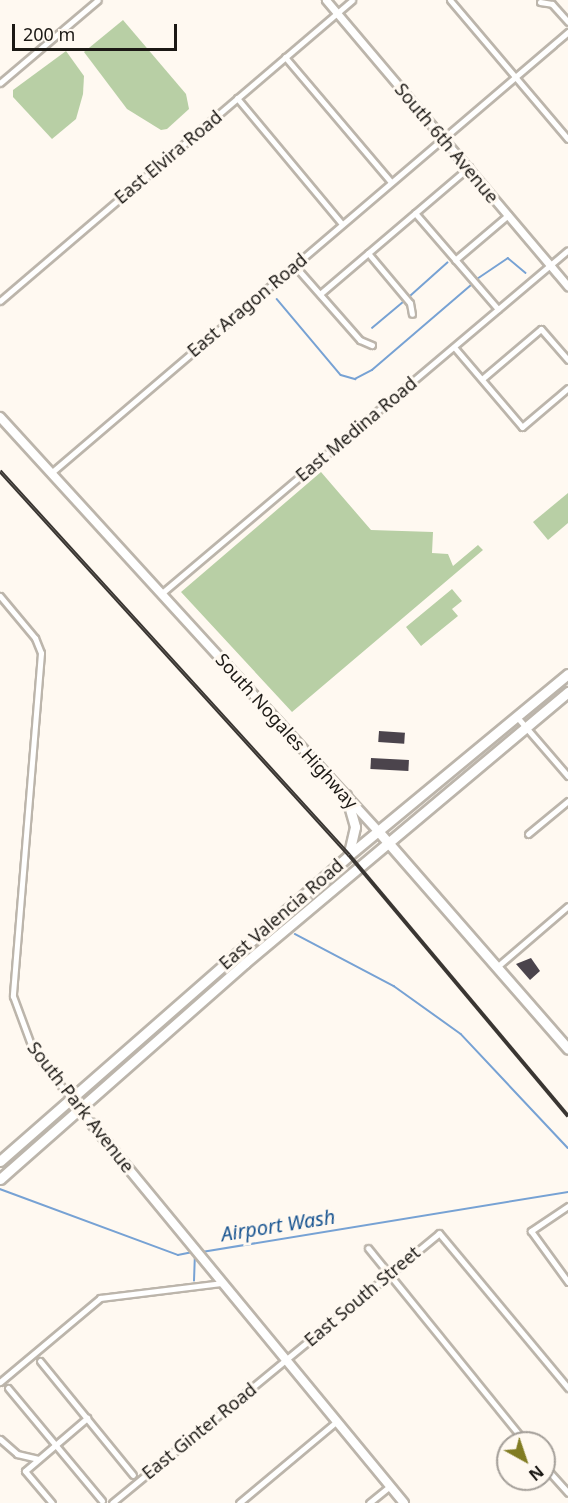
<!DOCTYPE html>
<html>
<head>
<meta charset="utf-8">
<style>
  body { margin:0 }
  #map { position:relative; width:568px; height:1503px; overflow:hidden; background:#fff9f1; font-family:"Noto Sans",sans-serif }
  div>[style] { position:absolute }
  .green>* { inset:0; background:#b8cfa5 }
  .stream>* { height:1.5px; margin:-0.75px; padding:0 0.75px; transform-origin:0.75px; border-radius:0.75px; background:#77a2d4 }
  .building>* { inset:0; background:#4b444c; transform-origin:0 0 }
  .roads { filter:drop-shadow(2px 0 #bcb5ab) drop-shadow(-2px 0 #bcb5ab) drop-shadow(0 2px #bcb5ab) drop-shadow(0 -2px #bcb5ab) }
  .minor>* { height:5px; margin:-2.5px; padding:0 2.5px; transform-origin:2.5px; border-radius:2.5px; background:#fff }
  .tertiary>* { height:7px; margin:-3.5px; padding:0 3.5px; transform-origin:3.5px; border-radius:3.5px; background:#fff }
  .secondary>* { height:8px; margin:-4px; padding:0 4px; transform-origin:4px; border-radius:4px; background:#fff }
  .primary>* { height:9px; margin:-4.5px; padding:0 4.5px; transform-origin:4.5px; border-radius:4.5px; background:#fff }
  .rail>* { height:4px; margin-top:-2px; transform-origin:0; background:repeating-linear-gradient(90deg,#fff9f1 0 4.5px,#3a3632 0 9px); box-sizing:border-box; border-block:2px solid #3a3632 }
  span { translate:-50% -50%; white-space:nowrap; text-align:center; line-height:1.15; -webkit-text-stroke:6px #fff9f1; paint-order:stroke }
  .street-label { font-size:18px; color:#1c1915 }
  .water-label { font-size:20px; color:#175390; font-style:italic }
  .north { position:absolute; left:496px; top:1431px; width:60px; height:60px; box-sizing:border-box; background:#fff9f1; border:2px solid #a49f99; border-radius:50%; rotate:140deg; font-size:16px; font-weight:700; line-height:24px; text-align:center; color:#1c1915 }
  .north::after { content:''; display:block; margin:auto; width:21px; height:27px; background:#817c22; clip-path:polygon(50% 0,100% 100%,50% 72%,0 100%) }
  .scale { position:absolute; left:12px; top:24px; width:165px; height:27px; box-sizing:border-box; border:3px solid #1c1915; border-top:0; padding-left:8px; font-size:18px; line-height:21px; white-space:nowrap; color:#1c1915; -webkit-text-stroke:4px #fff9f1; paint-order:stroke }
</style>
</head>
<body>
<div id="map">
  <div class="green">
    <i style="clip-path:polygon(123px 20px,186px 94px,189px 109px,167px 129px,161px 130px,127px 109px,84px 52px)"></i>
    <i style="clip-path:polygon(66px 51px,84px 76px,83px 94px,76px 119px,52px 139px,13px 97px,13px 90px)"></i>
    <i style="clip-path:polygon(321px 472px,371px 530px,433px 532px,432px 553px,448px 554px,453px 566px,478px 545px,483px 550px,292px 712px,181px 592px)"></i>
    <i style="clip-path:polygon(568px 493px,568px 523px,548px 540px,533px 522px)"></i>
    <i style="clip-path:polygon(452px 589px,462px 601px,452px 609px,458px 616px,421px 646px,406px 627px)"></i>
  </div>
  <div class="stream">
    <i style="left:477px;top:279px;width:37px;rotate:-34deg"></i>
    <i style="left:508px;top:258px;width:23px;rotate:40deg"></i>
    <i style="left:410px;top:296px;width:50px;rotate:-41.7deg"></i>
    <i style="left:277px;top:299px;width:99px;rotate:49.9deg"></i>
    <i style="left:341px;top:375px;width:15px;rotate:16deg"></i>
    <i style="left:355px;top:379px;width:19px;rotate:-28deg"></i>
    <i style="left:372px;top:370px;width:130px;rotate:-40.6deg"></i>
    <i style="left:372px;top:328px;width:40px;rotate:-40deg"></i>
    <i style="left:295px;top:934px;width:112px;rotate:27.7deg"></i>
    <i style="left:394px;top:986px;width:82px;rotate:35.6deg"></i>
    <i style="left:461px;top:1034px;width:156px;rotate:46.8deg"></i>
    <i style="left:0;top:1189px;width:190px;rotate:20.3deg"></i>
    <i style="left:178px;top:1255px;width:16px;rotate:-11deg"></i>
    <i style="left:202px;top:1252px;width:371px;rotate:-9.3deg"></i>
    <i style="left:194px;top:1281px;width:26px;rotate:-88deg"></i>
  </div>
  <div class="building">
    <i style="left:379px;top:731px;width:26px;height:11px;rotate:4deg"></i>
    <i style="left:371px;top:758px;width:38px;height:11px;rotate:3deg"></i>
    <i style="clip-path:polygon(531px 958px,540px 971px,530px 980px,516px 964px)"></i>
  </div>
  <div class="roads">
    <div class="minor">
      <i style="left:450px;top:0;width:182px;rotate:49.7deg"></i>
      <i style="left:540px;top:2px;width:12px;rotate:9deg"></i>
      <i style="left:552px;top:4px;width:24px;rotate:48deg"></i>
      <i style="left:285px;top:57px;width:164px;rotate:49.7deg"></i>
      <i style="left:0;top:83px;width:128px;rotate:-40.3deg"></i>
      <i style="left:237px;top:98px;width:164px;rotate:50.2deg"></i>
      <i style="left:415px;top:213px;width:127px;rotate:49.2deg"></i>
      <i style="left:368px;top:253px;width:65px;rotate:50deg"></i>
      <i style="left:410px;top:303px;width:11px;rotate:80deg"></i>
      <i style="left:455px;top:260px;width:70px;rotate:-40.3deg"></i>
      <i style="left:294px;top:265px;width:100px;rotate:48.7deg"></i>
      <i style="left:360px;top:340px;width:13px;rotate:23deg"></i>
      <i style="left:320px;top:294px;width:196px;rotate:-40.4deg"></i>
      <i style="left:0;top:301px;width:463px;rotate:-40.5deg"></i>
      <i style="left:454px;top:347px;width:105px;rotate:49.6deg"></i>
      <i style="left:522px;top:427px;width:60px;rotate:-40.3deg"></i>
      <i style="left:482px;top:379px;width:77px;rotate:-40.3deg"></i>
      <i style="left:541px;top:329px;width:41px;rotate:48.9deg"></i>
      <i style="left:51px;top:473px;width:680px;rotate:-40.46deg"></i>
      <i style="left:162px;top:593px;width:531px;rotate:-40.19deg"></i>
      <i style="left:0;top:596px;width:55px;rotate:50.2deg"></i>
      <i style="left:35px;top:638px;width:16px;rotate:68deg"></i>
      <i style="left:41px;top:653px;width:344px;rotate:94.7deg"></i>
      <i style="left:13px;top:996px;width:58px;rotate:69.7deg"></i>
      <i style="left:33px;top:1050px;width:63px;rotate:52deg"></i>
      <i style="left:517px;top:717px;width:78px;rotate:49.2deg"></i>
      <i style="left:528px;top:834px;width:52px;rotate:-39.5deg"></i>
      <i style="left:498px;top:966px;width:92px;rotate:-40.6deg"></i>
      <i style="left:568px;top:1206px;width:45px;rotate:146deg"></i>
      <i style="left:531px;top:1231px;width:63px;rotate:54deg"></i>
      <i style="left:368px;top:1248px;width:251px;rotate:51deg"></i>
      <i style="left:40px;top:1361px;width:147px;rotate:50.8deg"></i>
      <i style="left:0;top:1382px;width:131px;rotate:-40deg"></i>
      <i style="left:100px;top:1298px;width:124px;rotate:-7deg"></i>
      <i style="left:8px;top:1388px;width:147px;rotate:50.2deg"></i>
      <i style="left:0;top:1439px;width:23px;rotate:41deg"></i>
      <i style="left:17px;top:1454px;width:22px;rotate:13deg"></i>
      <i style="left:544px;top:1466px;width:36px;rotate:48deg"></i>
      <i style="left:52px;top:1503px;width:42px;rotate:-130.2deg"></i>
      <i style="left:25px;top:1471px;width:82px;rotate:-40.5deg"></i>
      <i style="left:112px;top:1503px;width:424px;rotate:-39.5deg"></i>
      <i style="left:439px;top:1233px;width:202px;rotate:50.2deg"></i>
      <i style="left:239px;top:1503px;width:128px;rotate:-39.9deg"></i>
      <i style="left:369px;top:1503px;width:27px;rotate:-39deg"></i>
    </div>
    <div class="tertiary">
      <i style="left:326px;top:0;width:375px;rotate:49.8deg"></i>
    </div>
    <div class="secondary">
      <i style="left:0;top:417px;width:561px;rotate:47.6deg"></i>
      <i style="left:72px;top:1100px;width:522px;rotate:50.52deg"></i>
    </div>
    <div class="primary">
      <i style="left:346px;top:795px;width:33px;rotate:74deg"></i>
      <i style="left:355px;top:827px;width:28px;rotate:103deg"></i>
      <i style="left:378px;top:831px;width:289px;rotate:48.9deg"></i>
      <i style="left:0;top:1161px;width:464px;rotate:-41.2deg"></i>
      <i style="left:349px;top:855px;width:284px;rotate:-39.6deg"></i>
      <i style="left:0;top:1179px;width:327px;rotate:-41.4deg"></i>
      <i style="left:245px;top:963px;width:422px;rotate:-40deg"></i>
    </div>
  </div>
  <div class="rail">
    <i style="left:0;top:471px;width:519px;rotate:47.73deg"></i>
    <i style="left:349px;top:855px;width:341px;rotate:50deg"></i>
  </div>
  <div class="street-label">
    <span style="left:447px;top:143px;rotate:50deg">South 6th Avenue</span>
    <span style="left:168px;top:157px;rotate:-40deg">East Elvira Road</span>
    <span style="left:247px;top:305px;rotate:-40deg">East Aragon Road</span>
    <span style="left:356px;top:429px;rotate:-40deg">East Medina Road</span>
    <span style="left:287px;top:731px;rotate:48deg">South Nogales Highway</span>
    <span style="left:281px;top:914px;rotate:-41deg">East Valencia Road</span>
    <span style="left:81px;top:1107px;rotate:52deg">South Park Avenue</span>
    <span style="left:362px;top:1296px;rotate:-40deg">East South Street</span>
    <span style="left:199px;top:1431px;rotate:-39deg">East Ginter Road</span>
  </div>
  <div class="water-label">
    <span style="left:278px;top:1225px;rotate:-9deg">Airport Wash</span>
  </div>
  <div class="north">N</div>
  <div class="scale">200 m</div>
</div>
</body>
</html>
